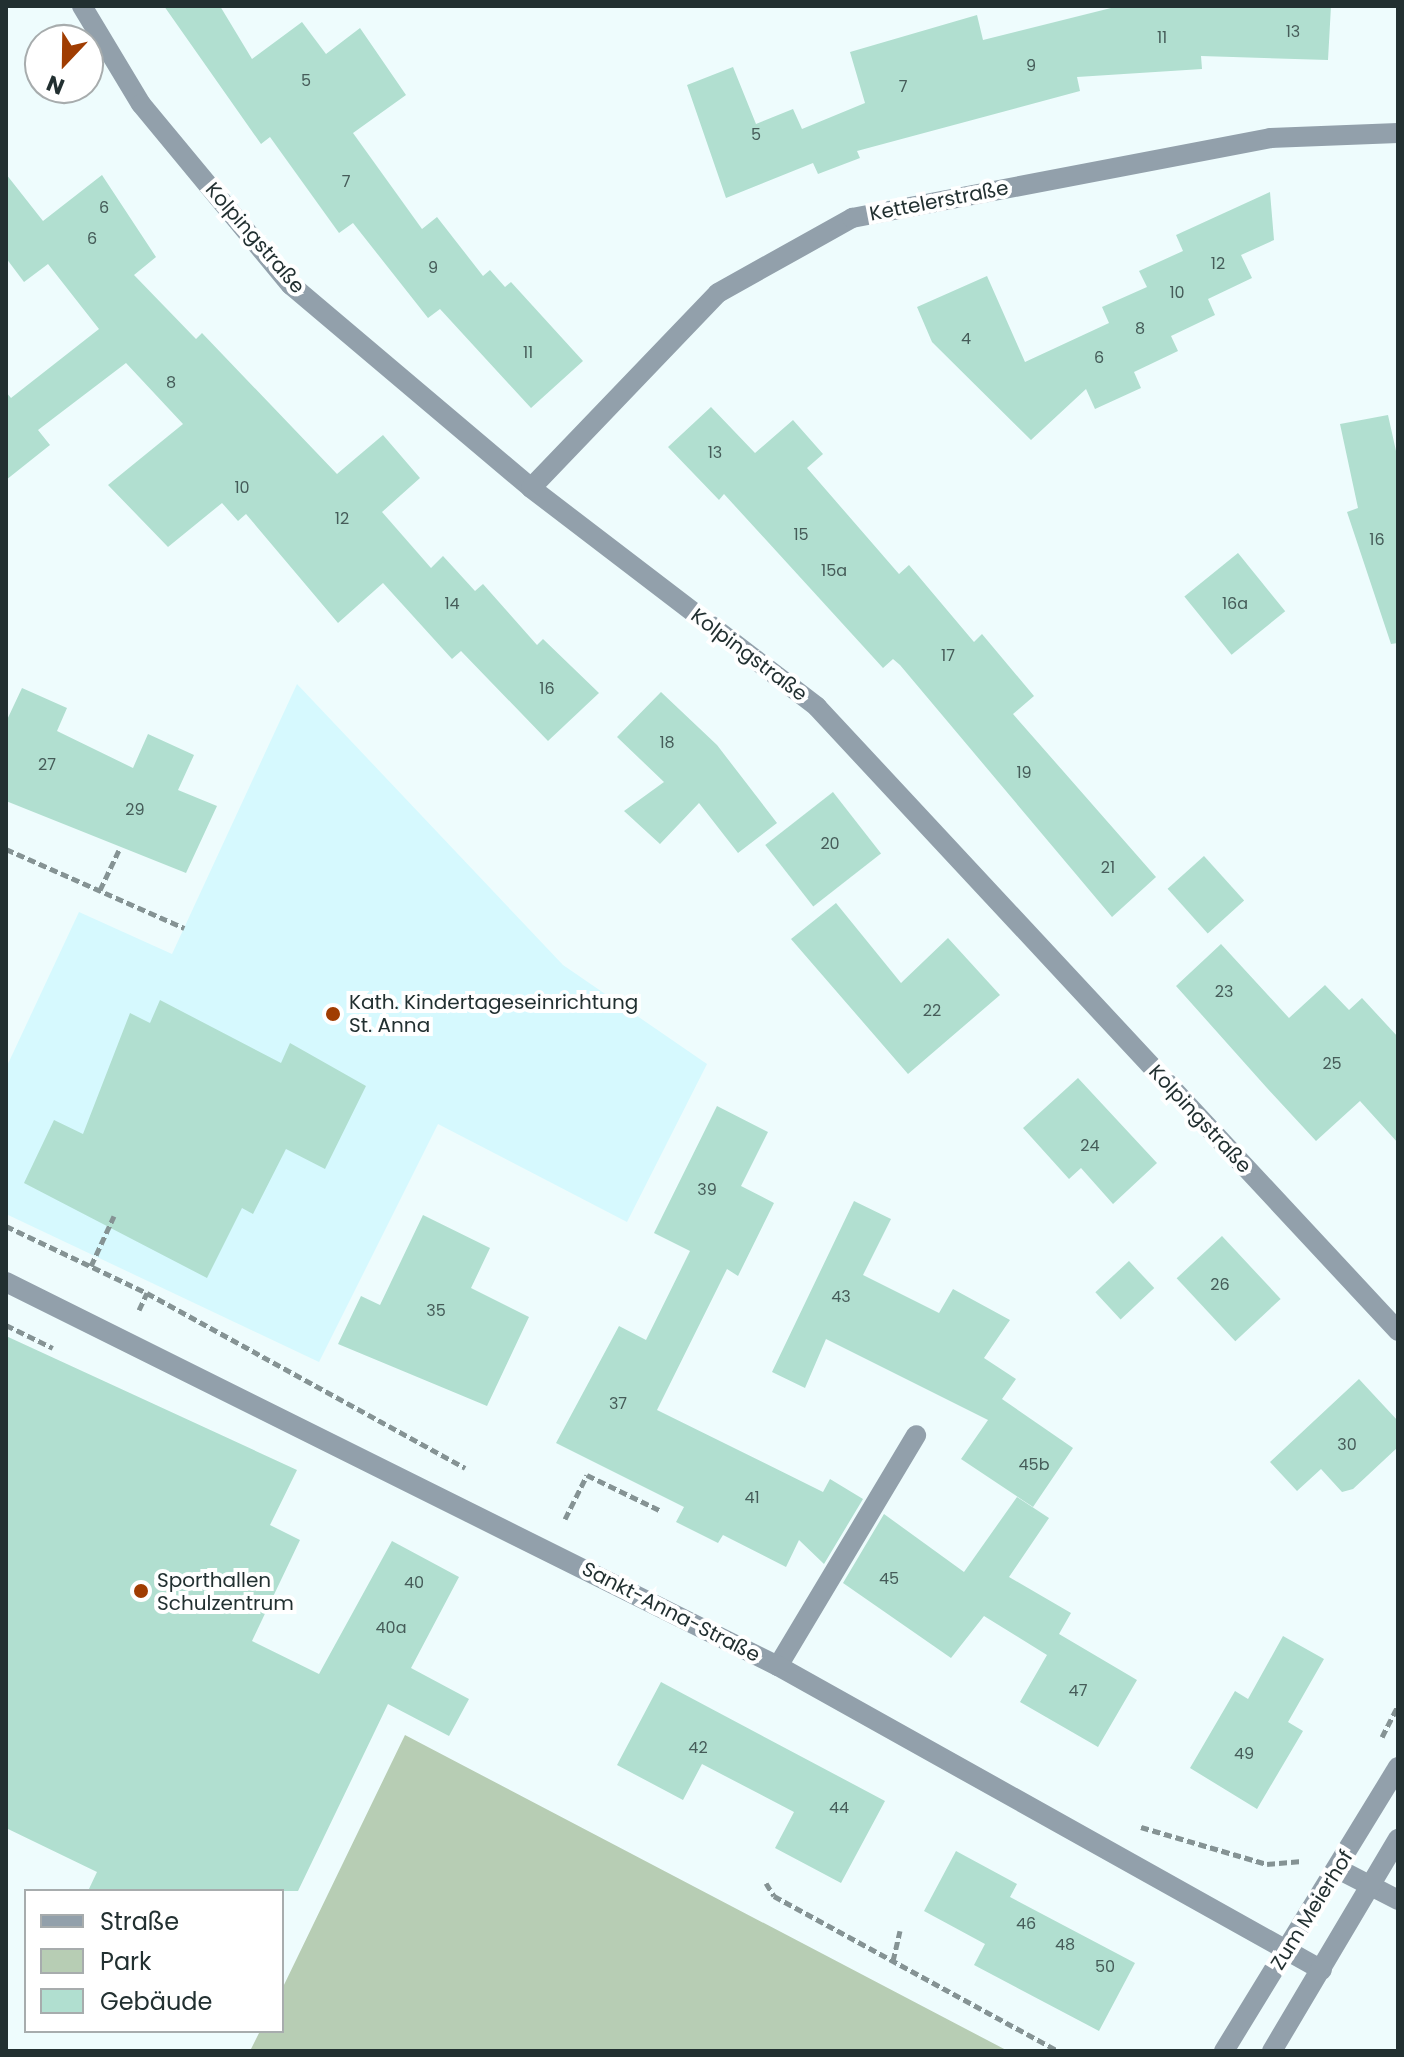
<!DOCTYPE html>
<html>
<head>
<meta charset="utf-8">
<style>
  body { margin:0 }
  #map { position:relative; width:1404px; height:2057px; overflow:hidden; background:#eefcfd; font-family:Poppins,sans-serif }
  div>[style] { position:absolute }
  .built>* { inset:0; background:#d6f9fe }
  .green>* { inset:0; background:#b7cdb4 }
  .building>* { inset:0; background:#b1dfd0; transform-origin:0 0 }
  .path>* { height:5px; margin-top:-2.5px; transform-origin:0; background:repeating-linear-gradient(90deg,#859394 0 8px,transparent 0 12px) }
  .service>* { height:20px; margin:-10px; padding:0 10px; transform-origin:10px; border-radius:10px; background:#92a0ab }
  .minor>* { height:20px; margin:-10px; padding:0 10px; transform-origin:10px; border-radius:10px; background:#92a0ab }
  .dots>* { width:22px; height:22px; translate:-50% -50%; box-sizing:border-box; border:4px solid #fff; border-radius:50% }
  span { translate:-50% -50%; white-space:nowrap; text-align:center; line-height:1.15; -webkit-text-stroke:8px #fff; paint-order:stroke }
  .number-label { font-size:16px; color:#465c59 }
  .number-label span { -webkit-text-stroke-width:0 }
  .street-label { font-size:20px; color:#223031 }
  .poi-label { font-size:20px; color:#223031 }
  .left { translate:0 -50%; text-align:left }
  .frame { position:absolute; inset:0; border:8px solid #223031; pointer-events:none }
  .legend { position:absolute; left:24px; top:1889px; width:260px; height:144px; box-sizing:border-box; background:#fff; border:2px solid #a7acad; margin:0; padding:10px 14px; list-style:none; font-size:24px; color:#223031 }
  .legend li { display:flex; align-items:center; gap:16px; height:40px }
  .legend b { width:40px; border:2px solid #a7acad }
  .north { position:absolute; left:24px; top:24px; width:80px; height:80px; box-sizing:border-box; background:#fff; border:2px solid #a7acad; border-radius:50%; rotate:202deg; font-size:22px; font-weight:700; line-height:32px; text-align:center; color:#223031 }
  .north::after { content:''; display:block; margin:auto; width:28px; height:36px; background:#a03d02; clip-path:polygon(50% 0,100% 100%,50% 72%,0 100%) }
</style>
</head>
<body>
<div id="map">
  <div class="built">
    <i style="clip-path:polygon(297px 684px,563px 965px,707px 1064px,627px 1222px,438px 1124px,319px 1362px,6px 1214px,6px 1068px,79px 912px,172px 954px)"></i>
  </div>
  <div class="green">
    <i style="clip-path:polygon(405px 1735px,1008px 2051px,250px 2051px,260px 2031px,282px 2031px,282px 1989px)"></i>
  </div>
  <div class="building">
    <i style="clip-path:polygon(164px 6px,220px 6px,252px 59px,302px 22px,326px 54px,360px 28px,406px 95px,353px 133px,422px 229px,437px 217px,483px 276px,490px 270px,505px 287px,511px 282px,583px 361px,531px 408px,440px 309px,428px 318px,353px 223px,339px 233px,270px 137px,261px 144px)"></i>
    <i style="clip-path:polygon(1119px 6px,1331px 6px,1328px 60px,1201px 56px,1202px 69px,1077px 77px,1080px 91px,857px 151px,860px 158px,818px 174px,813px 163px,726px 198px,687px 85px,733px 67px,756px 124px,793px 109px,802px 129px,865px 103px,850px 52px,977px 15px,983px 40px)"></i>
    <i style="clip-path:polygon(6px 174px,43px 221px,102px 175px,156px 257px,134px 275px,196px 339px,202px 333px,337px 474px,383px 435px,420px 478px,382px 512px,431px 568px,443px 556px,475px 591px,483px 584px,537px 645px,543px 639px,599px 693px,548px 741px,461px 651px,452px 659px,383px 583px,338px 623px,246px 514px,238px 521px,222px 503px,168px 547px,108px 485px,183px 424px,126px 363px,38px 430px,50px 445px,6px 480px,6px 392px,11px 398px,99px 329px,48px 264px,24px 282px,6px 258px)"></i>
    <i style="clip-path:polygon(1270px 192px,1274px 240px,1241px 255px,1252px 278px,1208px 299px,1215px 315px,1171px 336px,1178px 351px,1134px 372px,1141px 388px,1095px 409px,1086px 389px,1031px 440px,932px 342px,917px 307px,987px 276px,1025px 362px,1109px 323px,1102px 307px,1147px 287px,1139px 271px,1183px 251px,1176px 235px)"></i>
    <i style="clip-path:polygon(711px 407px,755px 453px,793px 420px,823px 454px,807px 468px,899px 574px,909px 565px,974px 642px,982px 634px,1034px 696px,1013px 714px,1156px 877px,1112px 917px,900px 665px,893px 659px,883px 668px,724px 494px,719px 500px,668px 447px)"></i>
    <i style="clip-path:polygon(1388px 415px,1398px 460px,1398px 643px,1391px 644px,1347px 512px,1358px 508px,1340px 424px)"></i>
    <i style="left:1238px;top:553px;width:75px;height:69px;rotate:51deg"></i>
    <i style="clip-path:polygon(22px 688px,67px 708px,57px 731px,133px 768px,148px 734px,194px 755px,178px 790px,217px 806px,186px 873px,6px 801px,6px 722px)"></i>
    <i style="clip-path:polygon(661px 692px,717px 745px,777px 823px,738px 853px,699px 803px,660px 844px,624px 811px,664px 782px,617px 737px)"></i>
    <i style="left:833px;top:792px;width:78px;height:86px;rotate:52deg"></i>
    <i style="left:1204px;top:856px;width:60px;height:49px;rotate:48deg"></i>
    <i style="clip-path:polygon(836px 903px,901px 983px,948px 938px,1000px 995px,908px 1074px,791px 939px)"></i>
    <i style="clip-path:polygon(1221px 944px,1289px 1018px,1325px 985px,1349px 1010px,1362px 998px,1398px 1037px,1398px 1143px,1360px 1101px,1316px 1141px,1267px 1088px,1176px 986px)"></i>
    <i style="clip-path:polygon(160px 1000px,281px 1063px,290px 1043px,366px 1086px,325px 1169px,286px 1149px,253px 1214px,242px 1208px,207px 1278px,24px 1183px,54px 1120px,83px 1134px,130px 1013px,150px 1023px)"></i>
    <i style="clip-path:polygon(1078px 1078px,1157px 1163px,1113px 1204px,1081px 1168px,1069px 1179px,1023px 1128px)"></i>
    <i style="clip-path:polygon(717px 1106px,768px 1132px,741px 1186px,774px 1203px,738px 1276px,727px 1269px,657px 1410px,823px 1492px,830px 1479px,863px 1499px,824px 1564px,799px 1540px,786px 1567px,723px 1535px,718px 1543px,676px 1522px,684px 1507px,556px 1443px,619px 1326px,646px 1340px,690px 1251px,654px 1233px)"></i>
    <i style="clip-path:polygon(854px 1201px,891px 1219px,863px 1275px,939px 1313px,953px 1289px,1010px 1320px,984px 1358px,1016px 1379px,1002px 1399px,1073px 1448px,1033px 1507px,961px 1459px,988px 1420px,826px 1339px,805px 1388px,772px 1372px)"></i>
    <i style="clip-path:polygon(423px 1215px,490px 1248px,471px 1288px,529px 1317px,487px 1406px,338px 1344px,361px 1296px,380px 1305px)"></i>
    <i style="left:1222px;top:1236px;width:86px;height:62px;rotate:47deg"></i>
    <i style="left:1129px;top:1261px;width:37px;height:46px;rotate:47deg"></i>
    <i style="clip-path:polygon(6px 1336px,297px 1470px,270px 1525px,300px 1540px,252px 1641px,319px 1674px,392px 1541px,459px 1577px,411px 1668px,469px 1699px,449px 1736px,388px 1704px,298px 1891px,88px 1891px,97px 1872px,6px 1828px)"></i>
    <i style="clip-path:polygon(1359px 1379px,1398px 1421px,1398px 1447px,1353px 1489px,1342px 1492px,1321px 1469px,1297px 1491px,1270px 1462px)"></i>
    <i style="clip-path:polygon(1017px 1497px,1049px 1518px,1009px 1577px,1071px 1613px,1059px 1634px,1137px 1680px,1098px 1747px,1020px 1702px,1047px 1655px,984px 1616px,951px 1658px,843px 1583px,884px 1514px,964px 1572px)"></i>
    <i style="clip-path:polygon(1283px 1636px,1324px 1659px,1288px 1722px,1303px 1731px,1257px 1809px,1190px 1768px,1235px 1691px,1248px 1699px)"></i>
    <i style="clip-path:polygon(661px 1682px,885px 1801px,841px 1883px,775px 1848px,794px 1812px,702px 1764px,683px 1800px,617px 1765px)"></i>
    <i style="clip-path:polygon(956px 1851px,1017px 1884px,1010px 1897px,1135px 1963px,1099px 2031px,974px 1965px,985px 1944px,924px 1911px)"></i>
  </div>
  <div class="path">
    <i style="left:6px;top:849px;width:195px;rotate:23.9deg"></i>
    <i style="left:100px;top:890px;width:44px;rotate:-64.6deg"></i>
    <i style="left:6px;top:1226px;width:156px;rotate:25.4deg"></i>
    <i style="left:147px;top:1293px;width:363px;rotate:28.8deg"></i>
    <i style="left:91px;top:1266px;width:55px;rotate:-65.3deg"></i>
    <i style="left:139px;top:1310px;width:19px;rotate:-65deg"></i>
    <i style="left:6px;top:1325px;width:52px;rotate:26.1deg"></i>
    <i style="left:565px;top:1519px;width:49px;rotate:-63.4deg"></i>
    <i style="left:587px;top:1475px;width:82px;rotate:25.9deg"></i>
    <i style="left:1382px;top:1737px;width:35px;rotate:-63deg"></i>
    <i style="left:1141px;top:1827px;width:131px;rotate:16.4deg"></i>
    <i style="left:1267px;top:1864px;width:35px;rotate:-5deg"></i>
    <i style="left:766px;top:1883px;width:15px;rotate:58deg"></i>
    <i style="left:774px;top:1896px;width:324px;rotate:28.6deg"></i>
    <i style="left:893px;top:1961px;width:31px;rotate:-77deg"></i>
  </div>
  <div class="service">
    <i style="left:778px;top:1666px;width:269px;rotate:-59.1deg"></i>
    <i style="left:1338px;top:1869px;width:68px;rotate:27.3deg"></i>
  </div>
  <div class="minor">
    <i style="left:82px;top:6px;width:114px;rotate:59deg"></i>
    <i style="left:141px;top:104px;width:235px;rotate:50.4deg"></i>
    <i style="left:291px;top:285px;width:314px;rotate:40.2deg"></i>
    <i style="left:531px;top:488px;width:360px;rotate:37.4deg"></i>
    <i style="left:817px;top:707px;width:853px;rotate:47.04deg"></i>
    <i style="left:531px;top:488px;width:270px;rotate:-46.2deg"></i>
    <i style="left:718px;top:293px;width:154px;rotate:-29.2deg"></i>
    <i style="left:852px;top:218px;width:426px;rotate:-10.8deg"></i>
    <i style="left:1270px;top:138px;width:128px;rotate:-2.2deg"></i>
    <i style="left:6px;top:1282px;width:862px;rotate:26.45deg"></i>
    <i style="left:778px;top:1666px;width:623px;rotate:29.2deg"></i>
    <i style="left:1224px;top:2051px;width:333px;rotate:-58.5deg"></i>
    <i style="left:1272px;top:2051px;width:247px;rotate:-59.3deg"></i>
  </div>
  <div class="dots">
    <i style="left:333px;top:1014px;background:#a03d02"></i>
    <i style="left:141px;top:1591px;background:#a03d02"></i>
  </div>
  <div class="number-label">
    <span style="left:1293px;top:32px">13</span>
    <span style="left:1162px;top:38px">11</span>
    <span style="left:1031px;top:66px">9</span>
    <span style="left:306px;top:81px">5</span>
    <span style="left:903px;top:87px">7</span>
    <span style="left:756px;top:135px">5</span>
    <span style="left:346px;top:182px">7</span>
    <span style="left:104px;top:208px">6</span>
    <span style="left:92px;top:239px">6</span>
    <span style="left:1218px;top:264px">12</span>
    <span style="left:433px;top:268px">9</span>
    <span style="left:1177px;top:293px">10</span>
    <span style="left:1140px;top:329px">8</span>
    <span style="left:966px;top:339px">4</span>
    <span style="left:528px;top:353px">11</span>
    <span style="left:1099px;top:358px">6</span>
    <span style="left:171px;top:383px">8</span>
    <span style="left:715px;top:453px">13</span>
    <span style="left:242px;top:488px">10</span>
    <span style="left:342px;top:519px">12</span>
    <span style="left:801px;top:535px">15</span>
    <span style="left:1377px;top:540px">16</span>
    <span style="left:834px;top:571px">15a</span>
    <span style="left:452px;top:604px">14</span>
    <span style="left:1235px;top:604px">16a</span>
    <span style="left:948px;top:656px">17</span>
    <span style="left:547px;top:689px">16</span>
    <span style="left:667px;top:743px">18</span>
    <span style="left:47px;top:765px">27</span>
    <span style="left:1024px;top:773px">19</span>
    <span style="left:135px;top:810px">29</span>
    <span style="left:830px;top:844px">20</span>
    <span style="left:1108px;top:868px">21</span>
    <span style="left:1224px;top:992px">23</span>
    <span style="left:932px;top:1011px">22</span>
    <span style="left:1332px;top:1064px">25</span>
    <span style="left:1090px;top:1146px">24</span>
    <span style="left:707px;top:1190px">39</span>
    <span style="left:1220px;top:1285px">26</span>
    <span style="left:841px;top:1297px">43</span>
    <span style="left:436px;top:1311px">35</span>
    <span style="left:618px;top:1404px">37</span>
    <span style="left:1347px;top:1445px">30</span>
    <span style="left:1034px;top:1465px">45b</span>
    <span style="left:752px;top:1498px">41</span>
    <span style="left:889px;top:1579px">45</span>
    <span style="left:414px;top:1583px">40</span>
    <span style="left:391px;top:1628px">40a</span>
    <span style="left:1078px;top:1691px">47</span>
    <span style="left:698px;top:1748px">42</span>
    <span style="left:1244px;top:1754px">49</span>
    <span style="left:839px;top:1808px">44</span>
    <span style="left:1026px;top:1924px">46</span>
    <span style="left:1065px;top:1945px">48</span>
    <span style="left:1105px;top:1967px">50</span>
  </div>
  <div class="street-label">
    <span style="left:939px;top:201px;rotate:-11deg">Kettelerstraße</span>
    <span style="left:255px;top:238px;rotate:49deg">Kolpingstraße</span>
    <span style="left:749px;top:655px;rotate:37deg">Kolpingstraße</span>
    <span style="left:1200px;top:1119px;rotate:47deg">Kolpingstraße</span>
    <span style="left:671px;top:1612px;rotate:27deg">Sankt-Anna-Straße</span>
    <span style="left:1312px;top:1910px;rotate:-58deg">Zum Meierhof</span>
  </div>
  <div class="poi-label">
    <span class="left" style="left:349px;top:1014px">Kath. Kindertageseinrichtung<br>St. Anna</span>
    <span class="left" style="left:157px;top:1592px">Sporthallen<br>Schulzentrum</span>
  </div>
  <div class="frame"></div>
  <ul class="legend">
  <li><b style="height:10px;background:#92a0ab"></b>Straße</li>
  <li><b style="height:22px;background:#b7cdb4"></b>Park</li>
  <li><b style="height:22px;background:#b1dfd0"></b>Gebäude</li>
  </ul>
  <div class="north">N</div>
</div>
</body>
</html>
